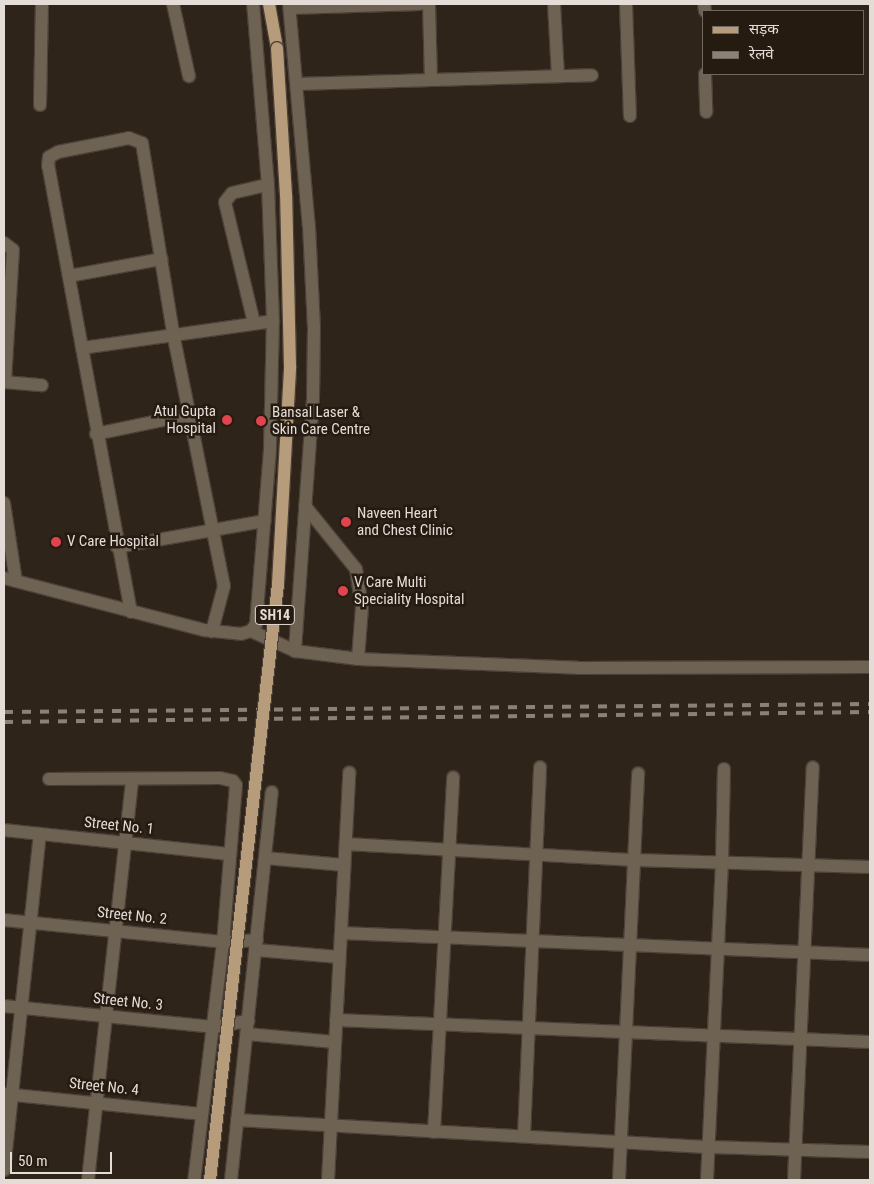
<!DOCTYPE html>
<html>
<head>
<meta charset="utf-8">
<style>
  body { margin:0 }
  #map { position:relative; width:874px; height:1184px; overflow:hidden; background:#2f241a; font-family:"Roboto Condensed","Noto Sans Devanagari",sans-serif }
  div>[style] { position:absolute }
  .roads { filter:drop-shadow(1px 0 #4c4138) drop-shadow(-1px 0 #4c4138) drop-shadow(0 1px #4c4138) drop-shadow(0 -1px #4c4138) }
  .street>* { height:12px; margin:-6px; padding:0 6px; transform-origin:6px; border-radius:6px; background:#6e6252 }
  .primary>* { height:12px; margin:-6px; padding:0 6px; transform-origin:6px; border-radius:6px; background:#b69c7b }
  .rail>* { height:4px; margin-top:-2px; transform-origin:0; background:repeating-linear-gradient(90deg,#8a8179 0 9px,transparent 0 18px) }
  .bridges { filter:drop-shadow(1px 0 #4c4138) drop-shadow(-1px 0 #4c4138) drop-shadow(0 1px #4c4138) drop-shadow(0 -1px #4c4138) }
  .primary-bridge>* { height:12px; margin:-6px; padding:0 6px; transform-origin:6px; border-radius:6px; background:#b69c7b }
  .dots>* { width:14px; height:14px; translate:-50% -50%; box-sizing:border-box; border:2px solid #251b11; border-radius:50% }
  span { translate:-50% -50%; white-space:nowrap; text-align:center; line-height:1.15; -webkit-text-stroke:5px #251b11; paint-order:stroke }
  .shield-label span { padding:1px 4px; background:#251b11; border:1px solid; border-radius:4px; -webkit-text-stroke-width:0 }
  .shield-label { font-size:14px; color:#e4dcd6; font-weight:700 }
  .poi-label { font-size:15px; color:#e4dcd6 }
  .right { translate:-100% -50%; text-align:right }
  .left { translate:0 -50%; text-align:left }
  .street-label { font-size:15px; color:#e4dcd6 }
  .frame { position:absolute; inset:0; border:5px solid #e4dcd6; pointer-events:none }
  .legend { position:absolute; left:702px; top:10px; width:162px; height:65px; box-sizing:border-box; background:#251b11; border:1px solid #716860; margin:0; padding:6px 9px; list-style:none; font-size:15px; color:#e4dcd6 }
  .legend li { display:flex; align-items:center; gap:10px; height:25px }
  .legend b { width:25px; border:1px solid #716860 }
  .scale { position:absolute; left:10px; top:1152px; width:102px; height:22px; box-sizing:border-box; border:2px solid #e4dcd6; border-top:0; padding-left:6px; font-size:15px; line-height:18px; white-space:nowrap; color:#e4dcd6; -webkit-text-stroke:4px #251b11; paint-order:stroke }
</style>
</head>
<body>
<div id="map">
  <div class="roads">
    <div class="street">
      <i style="left:173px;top:4px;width:74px;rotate:77.5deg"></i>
      <i style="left:289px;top:4px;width:223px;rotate:84.9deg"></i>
      <i style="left:309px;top:226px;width:101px;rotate:87.2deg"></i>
      <i style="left:314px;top:327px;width:72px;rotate:90.8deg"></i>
      <i style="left:313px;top:399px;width:253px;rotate:94.1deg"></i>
      <i style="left:295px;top:651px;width:64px;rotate:7.2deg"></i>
      <i style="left:358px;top:659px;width:220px;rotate:2.3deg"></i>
      <i style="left:578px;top:668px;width:292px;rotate:-0.2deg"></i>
      <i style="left:429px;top:4px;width:75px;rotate:88.5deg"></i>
      <i style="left:554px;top:4px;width:71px;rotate:86.8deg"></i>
      <i style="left:626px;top:4px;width:112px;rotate:88deg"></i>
      <i style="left:704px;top:4px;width:7px;rotate:82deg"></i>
      <i style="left:290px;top:8px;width:130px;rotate:-1.8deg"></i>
      <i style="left:705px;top:74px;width:38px;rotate:88deg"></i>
      <i style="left:297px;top:84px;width:295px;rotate:-1.7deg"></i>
      <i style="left:40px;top:105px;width:101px;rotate:-88.9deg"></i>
      <i style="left:4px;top:243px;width:11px;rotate:38deg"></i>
      <i style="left:13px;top:250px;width:132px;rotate:93.5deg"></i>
      <i style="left:69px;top:276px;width:94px;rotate:-10.5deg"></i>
      <i style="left:254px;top:323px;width:124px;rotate:-103.5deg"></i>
      <i style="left:225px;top:202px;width:11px;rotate:-52deg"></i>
      <i style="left:232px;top:193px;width:37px;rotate:-13deg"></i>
      <i style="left:82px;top:348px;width:193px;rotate:-8deg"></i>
      <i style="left:4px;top:382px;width:38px;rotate:5deg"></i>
      <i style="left:96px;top:434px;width:94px;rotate:-11.7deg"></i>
      <i style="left:4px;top:503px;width:79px;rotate:81.3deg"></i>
      <i style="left:305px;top:506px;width:81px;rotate:51deg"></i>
      <i style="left:356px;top:569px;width:38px;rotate:81deg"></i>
      <i style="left:362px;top:607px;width:52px;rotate:94.4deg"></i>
      <i style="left:117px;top:547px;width:150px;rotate:-10deg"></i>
      <i style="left:4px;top:578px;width:207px;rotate:14.6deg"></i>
      <i style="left:204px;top:630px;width:37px;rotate:6deg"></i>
      <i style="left:241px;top:634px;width:10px;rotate:-17deg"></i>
      <i style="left:251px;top:631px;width:9px;rotate:-54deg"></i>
      <i style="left:256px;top:624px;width:176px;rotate:-85.4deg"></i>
      <i style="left:270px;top:449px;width:128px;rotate:-88.7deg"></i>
      <i style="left:273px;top:321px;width:136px;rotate:-92.1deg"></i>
      <i style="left:268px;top:185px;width:182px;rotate:-94.7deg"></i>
      <i style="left:131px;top:612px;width:454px;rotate:-100.5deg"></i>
      <i style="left:48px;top:166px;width:9px;rotate:-84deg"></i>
      <i style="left:49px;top:157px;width:10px;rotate:-29deg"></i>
      <i style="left:58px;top:152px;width:72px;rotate:-11.2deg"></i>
      <i style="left:129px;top:138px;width:14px;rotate:21deg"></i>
      <i style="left:142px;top:143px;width:193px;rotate:80.7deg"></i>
      <i style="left:173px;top:333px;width:258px;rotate:78.6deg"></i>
      <i style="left:224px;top:586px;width:47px;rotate:104.9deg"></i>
      <i style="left:251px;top:631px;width:48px;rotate:24.4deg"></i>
      <i style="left:49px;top:779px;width:171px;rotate:-0.3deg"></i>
      <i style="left:220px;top:778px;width:13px;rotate:13deg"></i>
      <i style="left:233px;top:781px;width:5px;rotate:53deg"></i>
      <i style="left:236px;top:785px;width:158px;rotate:94.7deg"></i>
      <i style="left:223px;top:942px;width:240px;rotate:96.9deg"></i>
      <i style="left:4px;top:830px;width:227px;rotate:6.1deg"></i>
      <i style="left:346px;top:844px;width:289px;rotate:3.2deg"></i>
      <i style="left:635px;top:860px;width:235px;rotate:1.7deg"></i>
      <i style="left:265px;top:858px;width:79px;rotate:5.1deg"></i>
      <i style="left:4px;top:920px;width:220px;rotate:5.7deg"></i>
      <i style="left:223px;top:942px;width:34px;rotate:-3deg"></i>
      <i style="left:341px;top:933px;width:529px;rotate:2.38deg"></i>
      <i style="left:256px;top:950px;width:83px;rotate:4.8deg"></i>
      <i style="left:4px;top:1006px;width:210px;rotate:5.7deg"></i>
      <i style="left:213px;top:1027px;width:36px;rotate:-10deg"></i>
      <i style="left:336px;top:1020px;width:534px;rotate:2.36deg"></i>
      <i style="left:247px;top:1034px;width:88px;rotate:5.2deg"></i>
      <i style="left:5px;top:1094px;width:198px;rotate:5.8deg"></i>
      <i style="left:237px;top:1120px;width:473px;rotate:3.3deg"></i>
      <i style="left:709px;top:1147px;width:161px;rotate:1.8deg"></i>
      <i style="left:434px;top:1132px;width:355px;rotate:-86.9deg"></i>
      <i style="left:524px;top:1136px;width:369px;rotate:-87.5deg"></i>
      <i style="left:4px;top:1170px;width:338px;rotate:-83.9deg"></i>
      <i style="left:88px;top:1180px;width:403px;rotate:-83.7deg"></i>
      <i style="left:231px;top:1180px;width:390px;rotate:-84deg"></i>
      <i style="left:328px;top:1180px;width:408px;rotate:-87deg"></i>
      <i style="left:619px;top:1180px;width:407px;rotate:-87.3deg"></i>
      <i style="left:707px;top:1180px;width:318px;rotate:-87.3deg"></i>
      <i style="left:722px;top:862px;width:93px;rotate:-88.8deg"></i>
      <i style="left:794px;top:1180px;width:413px;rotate:-87.4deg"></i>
    </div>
    <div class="primary">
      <i style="left:269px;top:4px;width:45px;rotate:79.7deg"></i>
    </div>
  </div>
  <div class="rail">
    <i style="left:4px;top:712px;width:866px;rotate:-0.53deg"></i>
    <i style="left:4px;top:722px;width:866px;rotate:-0.66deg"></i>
  </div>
  <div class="bridges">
    <div class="primary-bridge">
      <i style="left:210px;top:1180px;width:600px;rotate:-83.49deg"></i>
      <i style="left:278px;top:584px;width:218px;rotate:-86.8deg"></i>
      <i style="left:290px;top:366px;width:171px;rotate:-91.3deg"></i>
      <i style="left:286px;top:195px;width:147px;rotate:-93.5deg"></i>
    </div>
  </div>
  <div class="dots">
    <i style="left:227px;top:420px;background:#e0444e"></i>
    <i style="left:261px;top:421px;background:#e0444e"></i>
    <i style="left:346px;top:522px;background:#e0444e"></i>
    <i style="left:56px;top:542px;background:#e0444e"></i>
    <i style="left:343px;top:591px;background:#e0444e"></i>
  </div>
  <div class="shield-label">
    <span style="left:275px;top:615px">SH14</span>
  </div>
  <div class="poi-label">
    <span class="right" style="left:216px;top:420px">Atul Gupta<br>Hospital</span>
    <span class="left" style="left:272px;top:421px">Bansal Laser &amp;<br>Skin Care Centre</span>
    <span class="left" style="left:357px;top:522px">Naveen Heart<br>and Chest Clinic</span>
    <span class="left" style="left:67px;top:542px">V Care Hospital</span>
    <span class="left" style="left:354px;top:591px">V Care Multi<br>Speciality Hospital</span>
  </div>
  <div class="street-label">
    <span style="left:119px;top:826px;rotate:6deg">Street No. 1</span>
    <span style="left:132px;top:916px;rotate:6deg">Street No. 2</span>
    <span style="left:128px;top:1002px;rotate:6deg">Street No. 3</span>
    <span style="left:104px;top:1087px;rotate:6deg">Street No. 4</span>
  </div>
  <div class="frame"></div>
  <ul class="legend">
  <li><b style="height:6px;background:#b69c7b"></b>सड़क</li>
  <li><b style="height:6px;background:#8a8179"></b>रेलवे</li>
  </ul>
  <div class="scale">50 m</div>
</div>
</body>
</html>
